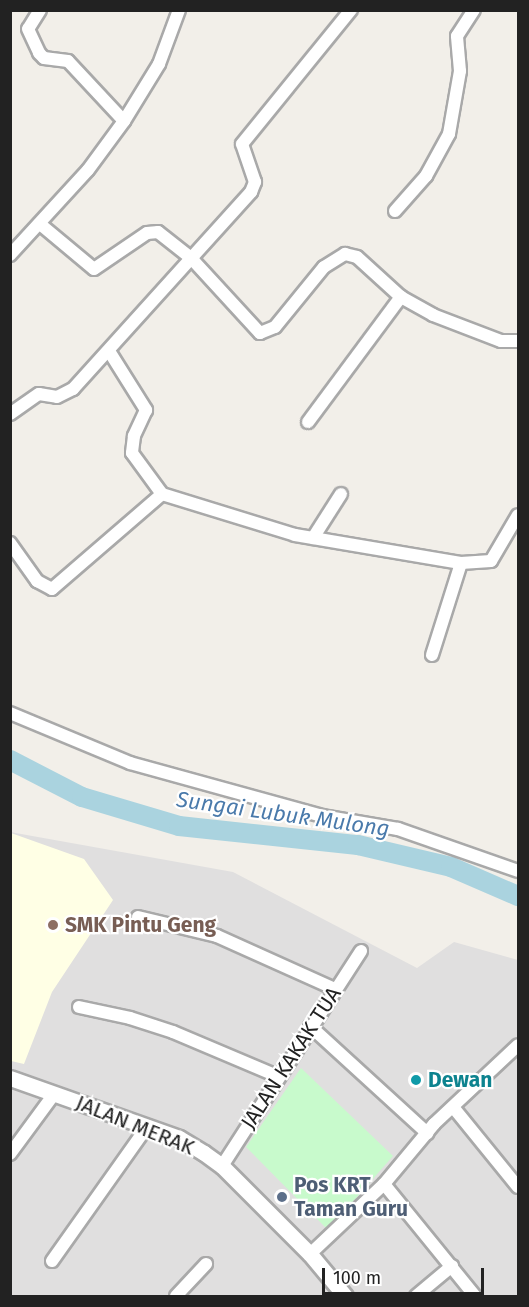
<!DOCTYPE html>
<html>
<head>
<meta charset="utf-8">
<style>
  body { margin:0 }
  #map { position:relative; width:529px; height:1307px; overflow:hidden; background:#f2efe9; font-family:"Fira Sans",sans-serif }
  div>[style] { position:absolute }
  .residential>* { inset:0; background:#e0dfdf }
  .education>* { inset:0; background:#ffffe5 }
  .park>* { inset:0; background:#c8facc }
  .river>* { height:20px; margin:-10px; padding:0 10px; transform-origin:10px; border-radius:10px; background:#aad3df }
  .roads { filter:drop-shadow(2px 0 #a9a9a9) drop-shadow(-2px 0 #a9a9a9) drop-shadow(0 2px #a9a9a9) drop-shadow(0 -2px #a9a9a9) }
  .minor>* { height:12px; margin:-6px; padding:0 6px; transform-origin:6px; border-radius:6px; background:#fff }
  .tertiary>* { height:15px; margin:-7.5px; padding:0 7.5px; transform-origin:7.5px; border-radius:7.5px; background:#fff }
  .dots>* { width:16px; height:16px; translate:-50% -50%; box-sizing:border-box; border:3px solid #fff; border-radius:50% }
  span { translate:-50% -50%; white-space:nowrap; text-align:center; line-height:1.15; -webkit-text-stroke:4.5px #fff; paint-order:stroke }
  .education-label { font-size:21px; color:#785e54; font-weight:700 }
  .left { translate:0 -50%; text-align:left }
  .street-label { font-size:21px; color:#222 }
  .culture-label { font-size:21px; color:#0d838f; font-weight:700 }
  .service-label { font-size:21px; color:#4e5e75; font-weight:700 }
  .water-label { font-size:22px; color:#4a7aab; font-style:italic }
  .frame { position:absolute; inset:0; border:12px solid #222; pointer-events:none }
  .scale { position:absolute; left:322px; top:1268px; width:162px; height:27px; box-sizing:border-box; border:3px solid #222; border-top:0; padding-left:8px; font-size:18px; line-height:21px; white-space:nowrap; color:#222; -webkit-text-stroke:4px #fff; paint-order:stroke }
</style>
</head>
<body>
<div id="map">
  <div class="residential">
    <i style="clip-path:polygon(10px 832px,233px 872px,417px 968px,454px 942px,518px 960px,518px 1296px,11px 1296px)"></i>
  </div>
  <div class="education">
    <i style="clip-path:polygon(11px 833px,84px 859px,113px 900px,52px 992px,24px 1064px,11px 1061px)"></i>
  </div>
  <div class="park">
    <i style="clip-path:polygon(301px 1068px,393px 1156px,328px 1230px,246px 1147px)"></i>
  </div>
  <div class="river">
    <i style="left:10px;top:760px;width:81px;rotate:27.2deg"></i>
    <i style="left:82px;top:797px;width:101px;rotate:16.6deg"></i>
    <i style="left:179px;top:826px;width:180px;rotate:6.1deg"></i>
    <i style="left:358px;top:845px;width:96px;rotate:13.3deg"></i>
    <i style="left:451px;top:867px;width:73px;rotate:23.4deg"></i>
  </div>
  <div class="roads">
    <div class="minor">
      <i style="left:40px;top:10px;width:22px;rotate:122deg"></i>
      <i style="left:28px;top:29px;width:26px;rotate:65deg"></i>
      <i style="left:39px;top:53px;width:7px;rotate:45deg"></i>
      <i style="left:44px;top:58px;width:24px;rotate:7deg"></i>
      <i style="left:68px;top:61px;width:82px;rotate:47deg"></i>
      <i style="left:395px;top:211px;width:47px;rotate:-48.5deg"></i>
      <i style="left:426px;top:176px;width:48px;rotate:-61.3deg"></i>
      <i style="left:449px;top:134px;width:64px;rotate:-80.1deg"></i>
      <i style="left:460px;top:71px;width:35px;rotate:-95deg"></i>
      <i style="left:457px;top:36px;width:31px;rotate:-57deg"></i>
      <i style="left:40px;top:224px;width:70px;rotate:39.8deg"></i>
      <i style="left:94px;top:269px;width:64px;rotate:-34.2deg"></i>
      <i style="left:147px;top:233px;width:11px;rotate:-5deg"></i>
      <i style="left:158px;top:232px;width:42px;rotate:38.2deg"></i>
      <i style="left:191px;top:258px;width:102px;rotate:47.4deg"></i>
      <i style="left:260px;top:333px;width:16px;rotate:-22deg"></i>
      <i style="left:275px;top:327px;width:77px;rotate:-50.8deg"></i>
      <i style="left:324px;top:267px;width:25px;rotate:-32deg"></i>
      <i style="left:345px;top:254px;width:12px;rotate:14deg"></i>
      <i style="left:357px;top:257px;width:59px;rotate:42.3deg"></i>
      <i style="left:401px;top:297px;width:37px;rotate:29deg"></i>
      <i style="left:433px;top:315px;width:73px;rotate:20.9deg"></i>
      <i style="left:501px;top:341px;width:17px"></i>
      <i style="left:10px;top:255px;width:115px;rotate:-47.5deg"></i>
      <i style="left:88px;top:170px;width:61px;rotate:-53.7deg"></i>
      <i style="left:124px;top:121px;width:67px;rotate:-58.4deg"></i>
      <i style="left:159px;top:64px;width:58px;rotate:-69.7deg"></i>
      <i style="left:109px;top:351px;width:70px;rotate:57.9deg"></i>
      <i style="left:146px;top:410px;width:29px;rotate:115deg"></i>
      <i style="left:134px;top:436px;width:17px;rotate:97deg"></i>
      <i style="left:132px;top:453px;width:51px;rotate:53.8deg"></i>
      <i style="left:10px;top:414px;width:35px;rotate:-35deg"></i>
      <i style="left:39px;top:394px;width:18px;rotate:9deg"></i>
      <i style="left:57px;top:397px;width:18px;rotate:-27deg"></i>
      <i style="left:73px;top:389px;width:266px;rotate:-47.9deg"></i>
      <i style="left:251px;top:192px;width:11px;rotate:-68deg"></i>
      <i style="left:255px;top:182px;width:40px;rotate:-108.9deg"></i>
      <i style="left:242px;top:144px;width:173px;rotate:-50.9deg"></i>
      <i style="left:308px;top:422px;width:156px;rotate:-53.4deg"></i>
      <i style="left:313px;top:538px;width:52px;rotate:-57.5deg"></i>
      <i style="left:10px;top:543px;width:47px;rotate:54.6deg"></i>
      <i style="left:37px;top:581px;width:17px;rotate:28deg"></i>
      <i style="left:52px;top:589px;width:145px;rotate:-40.8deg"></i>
      <i style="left:162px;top:494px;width:139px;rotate:17.1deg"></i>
      <i style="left:295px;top:535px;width:168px;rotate:9.6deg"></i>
      <i style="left:432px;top:655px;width:96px;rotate:-72.5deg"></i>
      <i style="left:461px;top:563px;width:30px;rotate:-4deg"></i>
      <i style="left:491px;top:561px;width:53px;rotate:-59.6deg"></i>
      <i style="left:10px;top:713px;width:130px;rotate:22.6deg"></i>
      <i style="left:130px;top:763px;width:199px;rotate:15.4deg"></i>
      <i style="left:322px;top:816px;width:77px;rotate:9.7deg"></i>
      <i style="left:398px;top:829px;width:127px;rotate:19.3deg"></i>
      <i style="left:138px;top:917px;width:81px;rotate:13.5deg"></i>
      <i style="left:217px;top:936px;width:129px;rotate:24.2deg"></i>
      <i style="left:79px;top:1007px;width:52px;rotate:12.2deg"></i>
      <i style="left:130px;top:1018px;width:45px;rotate:18deg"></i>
      <i style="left:173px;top:1032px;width:113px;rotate:22.9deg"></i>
      <i style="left:310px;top:1026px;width:159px;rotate:42.4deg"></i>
      <i style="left:453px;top:1107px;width:103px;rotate:50.9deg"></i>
      <i style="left:10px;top:1154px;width:74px;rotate:-53.7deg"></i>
      <i style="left:222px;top:1166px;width:256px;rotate:-57.1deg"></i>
      <i style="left:384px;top:1184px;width:144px;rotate:50.9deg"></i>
      <i style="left:310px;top:1254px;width:102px;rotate:-43.4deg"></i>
      <i style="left:384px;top:1184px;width:78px;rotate:-50.2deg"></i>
      <i style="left:434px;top:1124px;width:115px;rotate:-43.2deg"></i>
      <i style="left:52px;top:1261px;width:164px;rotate:-54.7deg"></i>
      <i style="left:176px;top:1296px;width:44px;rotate:-46.8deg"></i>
      <i style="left:416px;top:1296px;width:47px;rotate:-39.8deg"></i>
    </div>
    <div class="tertiary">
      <i style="left:10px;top:1078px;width:179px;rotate:19.5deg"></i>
      <i style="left:179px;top:1138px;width:29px;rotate:31deg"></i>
      <i style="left:204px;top:1153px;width:22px;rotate:36deg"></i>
      <i style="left:222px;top:1166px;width:124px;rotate:45deg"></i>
      <i style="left:310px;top:1254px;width:55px;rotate:50.2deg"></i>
    </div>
  </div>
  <div class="dots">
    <i style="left:53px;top:925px;background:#8d6e63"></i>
    <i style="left:416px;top:1080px;background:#0f9aa8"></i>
    <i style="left:282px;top:1197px;background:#5c6f8a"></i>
  </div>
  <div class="education-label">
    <span class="left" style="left:65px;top:925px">SMK Pintu Geng</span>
  </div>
  <div class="street-label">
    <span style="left:291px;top:1058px;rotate:-57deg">JALAN KAKAK TUA</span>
    <span style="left:135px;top:1125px;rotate:22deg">JALAN MERAK</span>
  </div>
  <div class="culture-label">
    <span class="left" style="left:428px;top:1080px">Dewan</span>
  </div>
  <div class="service-label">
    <span class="left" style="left:294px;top:1197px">Pos KRT<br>Taman Guru</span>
  </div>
  <div class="water-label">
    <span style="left:283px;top:814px;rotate:8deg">Sungai Lubuk Mulong</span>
  </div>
  <div class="frame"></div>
  <div class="scale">100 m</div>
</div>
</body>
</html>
